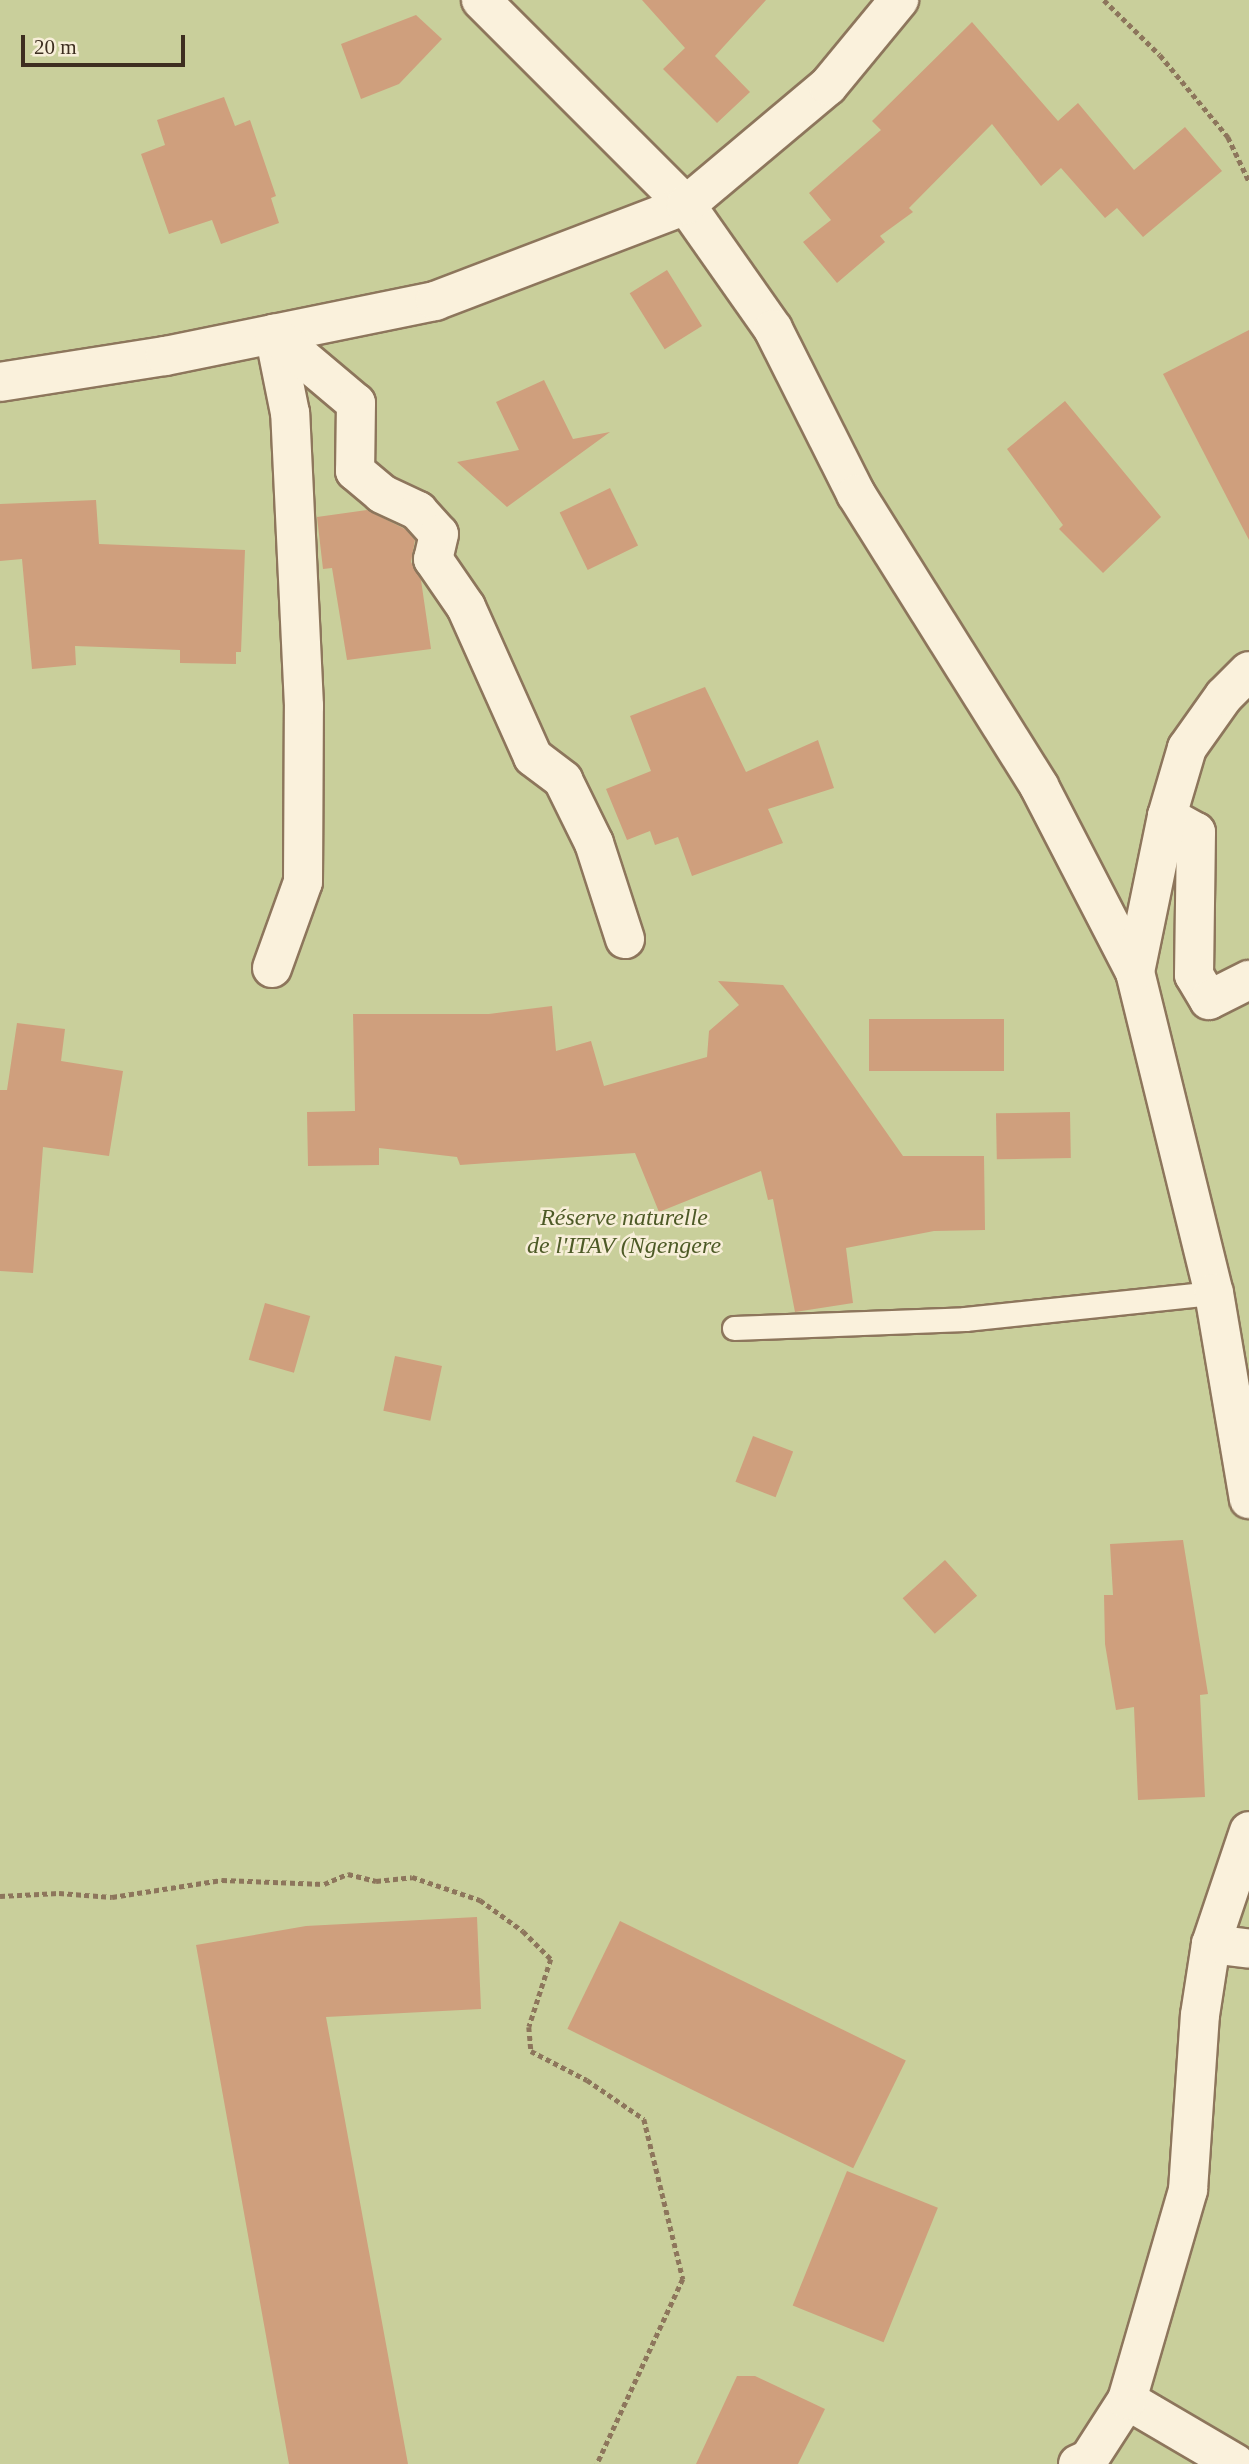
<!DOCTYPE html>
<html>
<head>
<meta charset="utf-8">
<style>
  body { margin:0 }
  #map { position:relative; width:1249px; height:2464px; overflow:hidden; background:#f0e4c8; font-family:Georgia,serif }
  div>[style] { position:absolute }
  .green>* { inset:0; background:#c9cf9b; transform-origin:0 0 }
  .building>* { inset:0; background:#cf9f7d; transform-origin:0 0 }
  .path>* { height:4.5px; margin-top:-2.25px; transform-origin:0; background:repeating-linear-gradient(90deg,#8d765c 0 5px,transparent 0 8.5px) }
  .roads { filter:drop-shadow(2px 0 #8d765c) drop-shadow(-2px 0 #8d765c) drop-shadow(0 2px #8d765c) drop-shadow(0 -2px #8d765c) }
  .service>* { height:23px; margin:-11.5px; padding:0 11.5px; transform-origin:11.5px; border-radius:11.5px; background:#faf1dc }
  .minor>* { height:38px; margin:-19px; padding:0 19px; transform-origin:19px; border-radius:19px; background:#faf1dc }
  span { translate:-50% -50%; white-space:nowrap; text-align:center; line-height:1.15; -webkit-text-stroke:5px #f7eed8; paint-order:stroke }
  .park-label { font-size:24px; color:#4d5a26; font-style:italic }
  .scale { position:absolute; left:21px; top:35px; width:164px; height:32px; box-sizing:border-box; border:4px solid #3d2e20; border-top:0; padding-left:9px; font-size:21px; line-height:24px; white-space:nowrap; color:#3d2e20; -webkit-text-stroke:5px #f7eed8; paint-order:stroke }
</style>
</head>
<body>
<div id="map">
  <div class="green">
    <i style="left:0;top:0;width:1249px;height:2464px"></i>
  </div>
  <div class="building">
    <i style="clip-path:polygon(642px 0,766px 0,715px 56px,750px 92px,717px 123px,663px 69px,685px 48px)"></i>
    <i style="clip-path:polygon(416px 15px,442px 39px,399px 84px,361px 99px,341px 44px)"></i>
    <i style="clip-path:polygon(972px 22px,1058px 121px,1078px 103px,1134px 170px,1185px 127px,1222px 171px,1143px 237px,1117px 208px,1105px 218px,1061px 168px,1041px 186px,992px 124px,909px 208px,913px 212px,880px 236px,885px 242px,837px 283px,803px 242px,831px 220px,809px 193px,881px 130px,872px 121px)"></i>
    <i style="clip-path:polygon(224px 97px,235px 126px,250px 120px,276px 196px,271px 198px,279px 223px,221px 244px,212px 220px,169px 234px,141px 154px,165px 145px,157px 120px)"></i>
    <i style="left:667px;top:270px;width:66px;height:44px;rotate:58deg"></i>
    <i style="clip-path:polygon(1249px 330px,1249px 540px,1163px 374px)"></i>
    <i style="clip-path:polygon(544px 380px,573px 439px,610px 432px,507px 507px,457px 462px,519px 450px,496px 402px)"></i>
    <i style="clip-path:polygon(1065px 401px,1161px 517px,1103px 573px,1059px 529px,1063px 525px,1007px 449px)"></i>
    <i style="left:610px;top:488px;width:64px;height:56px;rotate:64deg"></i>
    <i style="clip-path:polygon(96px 500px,99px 544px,245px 550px,241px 652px,236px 652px,236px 664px,180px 663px,180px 650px,75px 646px,76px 665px,32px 669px,22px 559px,0 561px,0 504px)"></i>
    <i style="clip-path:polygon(367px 510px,405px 529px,415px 540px,411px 562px,421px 580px,431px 649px,347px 660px,332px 568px,323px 569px,317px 517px)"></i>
    <i style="clip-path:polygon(705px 687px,746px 772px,818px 740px,834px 788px,768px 809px,783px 843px,692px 876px,678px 837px,655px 845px,650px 831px,627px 840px,606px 789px,651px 771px,630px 716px)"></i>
    <i style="clip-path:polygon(718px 981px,783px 985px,903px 1156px,984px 1156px,985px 1230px,934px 1231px,846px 1248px,853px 1303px,795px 1312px,773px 1199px,768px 1200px,761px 1171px,659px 1212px,635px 1153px,460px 1165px,457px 1157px,379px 1148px,379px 1165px,308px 1166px,307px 1112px,355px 1111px,353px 1014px,489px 1014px,552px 1006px,556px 1051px,591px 1041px,604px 1086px,707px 1057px,709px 1031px,739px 1005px)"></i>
    <i style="left:869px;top:1019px;width:135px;height:52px"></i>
    <i style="clip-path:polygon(17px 1023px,65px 1029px,61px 1061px,123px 1071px,109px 1156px,43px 1147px,33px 1273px,0 1271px,0 1090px,7px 1090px)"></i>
    <i style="left:1070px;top:1112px;width:46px;height:74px;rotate:89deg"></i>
    <i style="left:265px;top:1303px;width:47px;height:59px;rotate:16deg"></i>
    <i style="left:395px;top:1356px;width:48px;height:56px;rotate:12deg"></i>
    <i style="left:753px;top:1436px;width:43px;height:49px;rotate:21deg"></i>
    <i style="clip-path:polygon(1183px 1540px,1208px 1694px,1200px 1695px,1205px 1797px,1138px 1800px,1134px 1707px,1116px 1710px,1105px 1644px,1104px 1595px,1113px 1595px,1110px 1544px)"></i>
    <i style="left:945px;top:1560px;width:48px;height:57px;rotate:48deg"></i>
    <i style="clip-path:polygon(477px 1917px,481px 2009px,326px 2017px,408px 2464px,289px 2464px,196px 1945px,306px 1926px)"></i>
    <i style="left:620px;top:1921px;width:318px;height:120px;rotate:26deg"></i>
    <i style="left:847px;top:2171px;width:98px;height:145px;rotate:22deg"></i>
    <i style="clip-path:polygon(737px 2376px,755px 2376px,825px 2409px,798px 2464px,696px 2464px)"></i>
  </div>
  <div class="path">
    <i style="left:1104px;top:0;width:78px;rotate:44.5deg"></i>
    <i style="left:1160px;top:55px;width:107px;rotate:50.3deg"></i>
    <i style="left:1228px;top:137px;width:49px;rotate:64.5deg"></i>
    <i style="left:0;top:1896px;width:59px;rotate:-2.9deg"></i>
    <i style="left:59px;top:1893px;width:53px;rotate:4.3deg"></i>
    <i style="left:112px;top:1897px;width:111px;rotate:-8.8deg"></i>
    <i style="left:222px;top:1880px;width:102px;rotate:2.2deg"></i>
    <i style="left:324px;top:1884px;width:26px;rotate:-23deg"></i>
    <i style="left:348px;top:1874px;width:29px;rotate:14deg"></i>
    <i style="left:376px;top:1881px;width:36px;rotate:-6deg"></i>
    <i style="left:412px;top:1877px;width:72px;rotate:18.7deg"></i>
    <i style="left:480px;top:1900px;width:53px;rotate:35.8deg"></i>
    <i style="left:523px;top:1931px;width:40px;rotate:45deg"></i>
    <i style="left:551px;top:1959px;width:71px;rotate:107.9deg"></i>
    <i style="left:529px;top:2027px;width:24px;rotate:85deg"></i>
    <i style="left:531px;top:2051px;width:63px;rotate:27.4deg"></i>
    <i style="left:587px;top:2080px;width:69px;rotate:34.4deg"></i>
    <i style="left:644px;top:2119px;width:165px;rotate:76.3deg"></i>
    <i style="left:683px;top:2279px;width:204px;rotate:114.9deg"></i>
  </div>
  <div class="roads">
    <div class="service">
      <i style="left:734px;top:1328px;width:231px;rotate:-2.2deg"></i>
      <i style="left:965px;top:1319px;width:250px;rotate:-6deg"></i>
    </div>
    <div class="minor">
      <i style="left:481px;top:0;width:290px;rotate:45deg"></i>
      <i style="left:686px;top:205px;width:151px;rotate:54.9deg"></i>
      <i style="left:773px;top:329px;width:185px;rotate:63.3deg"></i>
      <i style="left:856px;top:494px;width:345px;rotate:57.9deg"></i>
      <i style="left:1039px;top:786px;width:209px;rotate:62.7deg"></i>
      <i style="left:1135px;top:972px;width:331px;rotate:76.2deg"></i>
      <i style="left:1214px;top:1293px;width:209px;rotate:80.4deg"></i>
      <i style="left:0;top:382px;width:167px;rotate:-9deg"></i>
      <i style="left:165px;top:356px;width:276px;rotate:-11.5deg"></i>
      <i style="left:435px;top:301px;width:269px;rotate:-20.9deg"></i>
      <i style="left:686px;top:205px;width:185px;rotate:-40deg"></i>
      <i style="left:828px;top:86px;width:112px;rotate:-50.5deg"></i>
      <i style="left:1167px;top:816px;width:33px;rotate:29deg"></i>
      <i style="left:1196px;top:832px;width:143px;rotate:90.8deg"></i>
      <i style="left:1194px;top:975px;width:29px;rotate:59deg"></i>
      <i style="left:1209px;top:1000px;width:45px;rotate:-26.6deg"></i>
      <i style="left:272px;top:968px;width:91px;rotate:-70.2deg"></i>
      <i style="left:303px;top:882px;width:176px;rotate:-89.7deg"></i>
      <i style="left:304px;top:706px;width:293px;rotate:-92.7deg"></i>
      <i style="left:290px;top:413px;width:81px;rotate:-101.4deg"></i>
      <i style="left:274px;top:334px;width:107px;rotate:40.1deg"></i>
      <i style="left:356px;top:403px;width:68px;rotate:90.8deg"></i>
      <i style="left:355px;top:471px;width:35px;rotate:40deg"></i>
      <i style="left:382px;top:494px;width:40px;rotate:25deg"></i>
      <i style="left:418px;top:511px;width:31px;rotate:48deg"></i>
      <i style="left:439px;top:534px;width:26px;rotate:103deg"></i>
      <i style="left:433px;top:559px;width:58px;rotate:55.5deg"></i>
      <i style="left:466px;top:607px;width:164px;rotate:65.9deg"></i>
      <i style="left:533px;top:757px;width:38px;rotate:37deg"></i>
      <i style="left:563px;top:780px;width:70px;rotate:63.8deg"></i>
      <i style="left:594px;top:843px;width:101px;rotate:72.1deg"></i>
      <i style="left:1135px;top:972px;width:159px;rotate:-78.4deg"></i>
      <i style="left:1167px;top:816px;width:71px;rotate:-73.6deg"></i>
      <i style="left:1187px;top:748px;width:64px;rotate:-54.6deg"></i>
      <i style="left:1224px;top:696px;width:35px;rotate:-45deg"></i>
      <i style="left:1211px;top:1944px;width:38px;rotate:7deg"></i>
      <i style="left:1127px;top:2400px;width:126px;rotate:30.4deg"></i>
      <i style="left:1078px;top:2464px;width:12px;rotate:-24deg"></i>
      <i style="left:1089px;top:2459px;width:70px;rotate:-57.2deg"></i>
      <i style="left:1127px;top:2400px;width:219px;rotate:-73.8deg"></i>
      <i style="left:1188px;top:2190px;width:175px;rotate:-86.1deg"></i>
      <i style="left:1200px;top:2015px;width:72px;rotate:-81.2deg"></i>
      <i style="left:1211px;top:1944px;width:119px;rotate:-71.4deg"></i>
    </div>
  </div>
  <div class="park-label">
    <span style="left:624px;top:1232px">Réserve naturelle<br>de l'ITAV (Ngengere</span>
  </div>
  <div class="scale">20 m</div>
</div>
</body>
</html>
